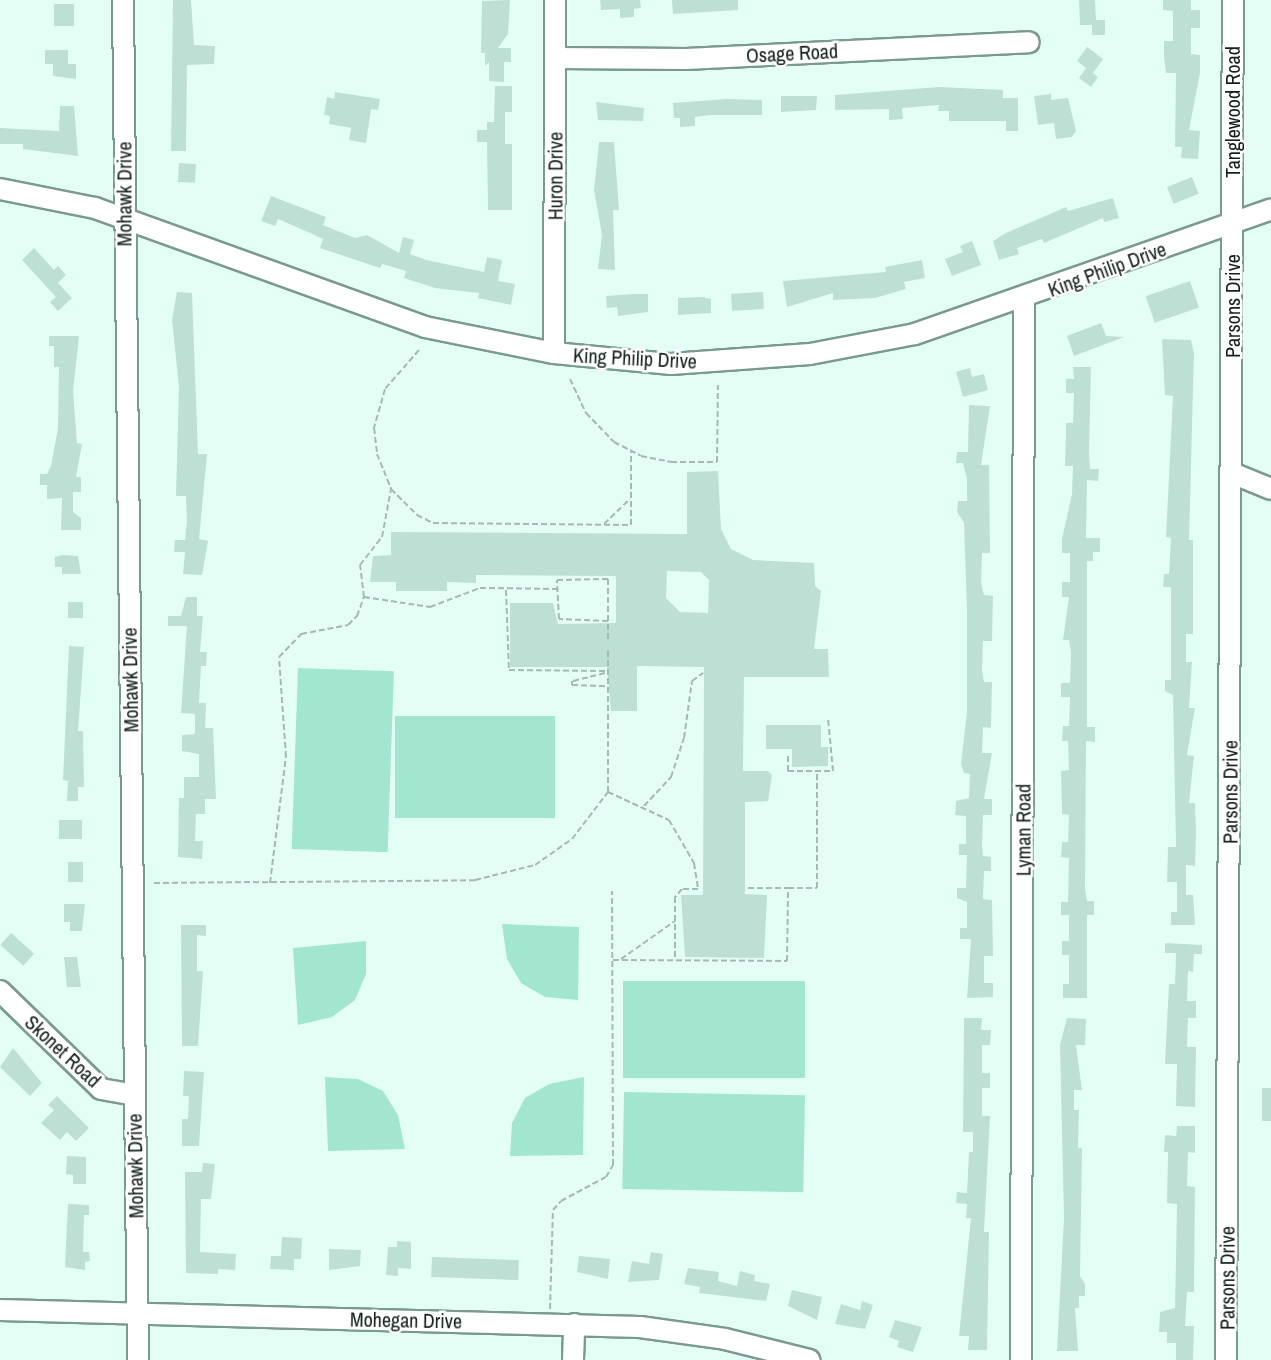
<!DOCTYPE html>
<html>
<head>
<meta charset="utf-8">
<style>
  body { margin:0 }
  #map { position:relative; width:1271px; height:1360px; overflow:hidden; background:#e3fff5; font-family:"Archivo Narrow",sans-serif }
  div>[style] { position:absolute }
  .green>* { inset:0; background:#a3e6d0; transform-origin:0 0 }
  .building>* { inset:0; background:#bee0d4; transform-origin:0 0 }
  .path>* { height:2px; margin-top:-1px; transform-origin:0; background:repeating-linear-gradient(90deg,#a3bab2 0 6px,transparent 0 9px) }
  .roads { filter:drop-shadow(2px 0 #7a9a8f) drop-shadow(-2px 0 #7a9a8f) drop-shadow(0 2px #7a9a8f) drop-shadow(0 -2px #7a9a8f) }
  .minor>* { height:20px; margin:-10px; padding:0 10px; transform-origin:10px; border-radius:10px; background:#fff }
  span { translate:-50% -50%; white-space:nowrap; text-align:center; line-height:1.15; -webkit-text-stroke:5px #fff; paint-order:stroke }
  .street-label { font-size:20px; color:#13201c }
</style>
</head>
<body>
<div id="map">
  <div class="green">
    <i style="left:298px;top:668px;width:96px;height:181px;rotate:2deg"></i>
    <i style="left:395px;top:716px;width:160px;height:102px"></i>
    <i style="clip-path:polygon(502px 924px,579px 927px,578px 1000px,545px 997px,521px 983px,507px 959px)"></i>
    <i style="clip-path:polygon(366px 941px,366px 974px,355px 1000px,332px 1017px,298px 1025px,293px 948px)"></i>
    <i style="left:623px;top:981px;width:182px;height:97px"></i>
    <i style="clip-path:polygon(325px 1077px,358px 1079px,383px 1091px,398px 1115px,405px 1149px,328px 1151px)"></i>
    <i style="clip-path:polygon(584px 1077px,583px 1155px,510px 1156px,512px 1123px,525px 1098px,549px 1084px)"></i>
    <i style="left:624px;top:1092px;width:181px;height:97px;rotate:1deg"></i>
  </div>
  <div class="building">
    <i style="clip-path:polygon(173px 0,191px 0,194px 45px,215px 46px,214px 64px,187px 65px,186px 151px,171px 151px)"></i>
    <i style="clip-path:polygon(510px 0,508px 34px,498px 48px,511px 48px,511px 62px,504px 62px,504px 82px,489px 81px,489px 62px,485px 66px,485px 53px,481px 53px,482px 1px)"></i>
    <i style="clip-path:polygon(600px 0,640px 0,641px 8px,634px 9px,634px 17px,620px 18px,620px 9px,601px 10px)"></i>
    <i style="clip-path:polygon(672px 0,738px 0,738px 10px,673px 14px)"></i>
    <i style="clip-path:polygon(1079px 0,1095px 0,1096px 20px,1105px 20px,1105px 35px,1092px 35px,1092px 25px,1080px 25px)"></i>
    <i style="clip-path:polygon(1163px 0,1191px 0,1191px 10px,1200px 10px,1200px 28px,1191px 28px,1191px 54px,1200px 55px,1200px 73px,1189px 130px,1200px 131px,1198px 159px,1181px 158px,1182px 147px,1175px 147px,1176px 73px,1166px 73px,1164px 57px,1164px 41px,1173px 41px,1173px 11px,1163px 10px)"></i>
    <i style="left:54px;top:4px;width:20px;height:22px"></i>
    <i style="clip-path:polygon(1087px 47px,1103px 59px,1093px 73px,1098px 77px,1091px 87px,1079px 78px,1086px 68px,1077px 61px)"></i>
    <i style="clip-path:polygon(45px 50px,68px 50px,68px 64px,76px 64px,76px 79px,53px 76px,53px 64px,45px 64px)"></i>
    <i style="clip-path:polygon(495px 86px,512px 86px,512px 112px,505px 112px,505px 144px,512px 144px,512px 210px,488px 210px,487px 142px,477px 142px,477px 130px,487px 130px,487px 122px,494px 122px)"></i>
    <i style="clip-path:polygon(939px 87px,1003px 90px,1003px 98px,1018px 98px,1018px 131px,1006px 131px,1006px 121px,949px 121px,949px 111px,938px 111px,939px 105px,902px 108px,903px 119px,889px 120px,889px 109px,835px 110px,835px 95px)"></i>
    <i style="clip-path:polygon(335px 92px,380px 99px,378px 110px,371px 109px,366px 143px,349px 140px,351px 128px,329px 124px,330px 116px,324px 115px,327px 97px,334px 99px)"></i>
    <i style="clip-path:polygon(1051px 94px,1051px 100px,1068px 98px,1076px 131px,1072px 137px,1056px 139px,1054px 123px,1038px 125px,1034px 96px)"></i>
    <i style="clip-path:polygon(781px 96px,817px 96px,816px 110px,781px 112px)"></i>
    <i style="clip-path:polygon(727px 99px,762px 100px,762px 115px,710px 115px,695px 117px,695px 126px,680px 127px,680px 118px,674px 118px,673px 103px)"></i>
    <i style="clip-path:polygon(596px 102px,644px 108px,643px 121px,598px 120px)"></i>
    <i style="clip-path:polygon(60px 106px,74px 106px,78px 156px,23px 149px,23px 144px,0 144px,0 128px,59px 131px)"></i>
    <i style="clip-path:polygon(599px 142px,614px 142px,619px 210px,613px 210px,615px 270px,598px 269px,602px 235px,594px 190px)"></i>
    <i style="left:179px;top:163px;width:17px;height:19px;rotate:3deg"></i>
    <i style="left:1192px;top:177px;width:18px;height:27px;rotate:68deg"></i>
    <i style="clip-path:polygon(271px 196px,326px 217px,323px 225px,355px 238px,367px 235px,399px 253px,403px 237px,414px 240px,410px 254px,426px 260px,484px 272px,487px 257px,502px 260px,498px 281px,515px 284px,511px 305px,478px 298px,479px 293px,435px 288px,404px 278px,406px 271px,382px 264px,380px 268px,320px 248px,323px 239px,308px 232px,278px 219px,275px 226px,261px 221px)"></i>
    <i style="clip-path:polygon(1113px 198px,1119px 218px,1104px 222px,1103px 218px,1044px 243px,1042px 239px,1017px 248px,1019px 254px,999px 260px,993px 241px,1006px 233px,1066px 207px,1068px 211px)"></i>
    <i style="clip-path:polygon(972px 241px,981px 265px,952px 276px,945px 259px,963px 252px,960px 246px)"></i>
    <i style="clip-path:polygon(34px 248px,54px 270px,58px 266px,66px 275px,58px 283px,72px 298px,58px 311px,50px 302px,56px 297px,22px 260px)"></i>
    <i style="clip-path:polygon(922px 260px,925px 278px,904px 282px,906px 289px,875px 298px,833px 300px,833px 293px,787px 307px,783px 281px,886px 272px,885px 267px)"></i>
    <i style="left:1190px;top:281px;width:28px;height:47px;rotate:71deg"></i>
    <i style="clip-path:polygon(177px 292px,192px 293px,198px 454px,207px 454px,199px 539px,208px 541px,202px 575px,183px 574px,185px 552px,174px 552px,175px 540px,185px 540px,187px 521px,186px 496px,176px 496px,179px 387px,172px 320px)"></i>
    <i style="left:763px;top:292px;width:17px;height:32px;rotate:87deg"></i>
    <i style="clip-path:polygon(634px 294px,648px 294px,648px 312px,618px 316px,617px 307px,607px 308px,606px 296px)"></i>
    <i style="clip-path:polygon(702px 297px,711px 299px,711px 313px,678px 315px,678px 298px)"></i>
    <i style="clip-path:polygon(1101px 323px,1106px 336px,1124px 337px,1074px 356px,1067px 336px)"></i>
    <i style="clip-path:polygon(49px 336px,79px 336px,73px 391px,77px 443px,82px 444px,76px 477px,81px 477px,81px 492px,73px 492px,73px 512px,81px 518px,81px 530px,61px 530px,62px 498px,47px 499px,47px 485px,40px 485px,40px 474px,47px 474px,51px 466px,58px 428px,59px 367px,54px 367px,54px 346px,49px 346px)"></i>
    <i style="clip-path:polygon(1162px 339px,1191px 340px,1194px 353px,1189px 540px,1193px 540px,1193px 634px,1186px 634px,1186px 662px,1192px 662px,1189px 708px,1195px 708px,1187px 755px,1194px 756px,1189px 803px,1195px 803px,1196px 832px,1195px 866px,1186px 865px,1186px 895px,1193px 895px,1195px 925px,1171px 925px,1171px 912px,1177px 912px,1177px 882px,1167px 882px,1168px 847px,1176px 847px,1173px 695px,1165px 691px,1165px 680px,1171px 680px,1171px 587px,1163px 587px,1164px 574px,1169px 574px,1171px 538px,1166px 537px,1173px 396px,1165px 395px)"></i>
    <i style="clip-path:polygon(1073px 367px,1091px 367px,1089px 451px,1090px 469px,1099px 469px,1098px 481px,1087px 480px,1086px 538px,1100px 538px,1100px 552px,1093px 552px,1093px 561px,1087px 561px,1087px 727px,1095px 727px,1095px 742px,1086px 741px,1085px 888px,1087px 901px,1094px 901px,1094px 915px,1087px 915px,1087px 998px,1063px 998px,1063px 984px,1069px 984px,1069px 955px,1062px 955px,1062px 941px,1069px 941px,1069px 915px,1061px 915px,1061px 902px,1068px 902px,1069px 858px,1061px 857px,1062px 842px,1068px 842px,1069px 815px,1062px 814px,1061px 771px,1069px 770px,1068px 741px,1062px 741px,1063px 726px,1069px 726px,1070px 697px,1061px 697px,1061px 683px,1070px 683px,1071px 653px,1069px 640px,1063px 640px,1069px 597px,1062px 597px,1062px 582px,1070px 582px,1070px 553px,1062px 553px,1062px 539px,1072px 494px,1073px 466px,1065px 466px,1066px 436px,1066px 423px,1073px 423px,1074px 393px,1066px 393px,1066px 379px,1074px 379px)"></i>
    <i style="clip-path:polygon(970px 368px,972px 377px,984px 374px,988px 390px,963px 397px,956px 372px)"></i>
    <i style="clip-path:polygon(969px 405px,990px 406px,981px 465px,989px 465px,990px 553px,982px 553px,981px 583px,984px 595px,993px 596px,992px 641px,983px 641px,982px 670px,984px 682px,992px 682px,991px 728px,983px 727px,982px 753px,992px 753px,984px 799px,992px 799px,992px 815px,983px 815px,982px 844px,983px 856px,991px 857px,991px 871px,984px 871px,983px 899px,992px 900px,993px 956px,984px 956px,984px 983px,993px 983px,993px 997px,967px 998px,971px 939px,960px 939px,960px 928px,967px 928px,967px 902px,957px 898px,957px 888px,966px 888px,967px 855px,959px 855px,959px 844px,966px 844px,966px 816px,955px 815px,956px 801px,969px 798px,970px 774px,964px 773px,961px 764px,967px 711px,967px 610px,964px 523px,957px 512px,958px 501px,967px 501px,967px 479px,963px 463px,956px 463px,957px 452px,968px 452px)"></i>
    <i style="clip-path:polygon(evenodd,718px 471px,721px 529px,731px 549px,753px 560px,814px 563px,815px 586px,821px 591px,814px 649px,828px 649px,829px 677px,744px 677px,743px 771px,768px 771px,772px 775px,768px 801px,745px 802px,745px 894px,767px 895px,764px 958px,685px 957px,681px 895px,703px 895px,704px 667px,637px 666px,637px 711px,611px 711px,607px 667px,510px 667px,510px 603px,553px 603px,558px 624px,616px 623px,616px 576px,476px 575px,476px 583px,447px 582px,447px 591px,396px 591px,396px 582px,370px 582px,373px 556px,391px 555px,391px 532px,687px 534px,687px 472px,718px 471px,667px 571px,701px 572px,709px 580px,708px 613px,680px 612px,666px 598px,667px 571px)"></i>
    <i style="clip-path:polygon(62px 555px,78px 556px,81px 574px,62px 574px,62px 567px,55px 567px,55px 557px)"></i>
    <i style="clip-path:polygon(186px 597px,197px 597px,197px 616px,203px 616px,200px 652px,207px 652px,206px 666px,201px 666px,199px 703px,206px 703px,205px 728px,213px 728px,216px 799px,205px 799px,205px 814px,196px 814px,195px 841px,203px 841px,202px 859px,178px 857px,179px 798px,184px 798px,184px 777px,199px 777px,199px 754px,182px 751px,182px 735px,195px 734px,195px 714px,181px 713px,187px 626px,168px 626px,168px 616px,181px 616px)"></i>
    <i style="left:68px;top:602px;width:15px;height:16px"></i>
    <i style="clip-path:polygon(69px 646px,84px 647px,78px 731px,83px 731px,84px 787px,78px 787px,78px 801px,67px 801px,68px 781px,63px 780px)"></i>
    <i style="clip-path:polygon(766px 725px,821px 725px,821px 747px,828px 747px,828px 766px,792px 767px,792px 749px,766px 749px)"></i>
    <i style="left:59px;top:820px;width:23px;height:19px"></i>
    <i style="left:68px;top:862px;width:15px;height:20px"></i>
    <i style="clip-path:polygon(64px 904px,85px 904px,82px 931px,70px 931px,70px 922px,64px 922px)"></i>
    <i style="clip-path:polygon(181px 925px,206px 925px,206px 936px,197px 935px,197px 971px,203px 971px,198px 1046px,182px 1046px)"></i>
    <i style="left:11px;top:933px;width:31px;height:16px;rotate:42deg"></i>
    <i style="clip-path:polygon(1165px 943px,1202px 945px,1202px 954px,1194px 954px,1193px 972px,1188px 971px,1187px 1001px,1196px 1001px,1196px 1018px,1188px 1018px,1187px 1047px,1196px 1047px,1195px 1107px,1176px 1106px,1177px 1064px,1165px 1064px,1169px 984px,1175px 984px,1176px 953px,1165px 953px)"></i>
    <i style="clip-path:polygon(64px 957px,77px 957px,81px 987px,67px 987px)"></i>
    <i style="clip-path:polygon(964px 1018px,982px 1018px,981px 1030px,991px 1030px,990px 1045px,982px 1045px,982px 1073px,990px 1073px,990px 1088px,982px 1088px,982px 1116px,990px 1116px,984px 1232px,989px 1232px,987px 1350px,968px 1350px,969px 1336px,959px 1336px,971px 1218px,966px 1218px,967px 1204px,956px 1203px,957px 1192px,967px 1193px,969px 1152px,973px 1152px,973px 1132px,963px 1132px)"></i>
    <i style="clip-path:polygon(1067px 1018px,1086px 1019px,1085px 1045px,1076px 1045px,1082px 1090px,1074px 1090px,1074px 1110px,1079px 1110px,1078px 1148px,1082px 1148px,1080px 1276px,1085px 1284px,1085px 1296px,1079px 1296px,1079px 1308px,1075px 1308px,1078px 1351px,1057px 1351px,1064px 1218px,1060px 1045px)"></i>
    <i style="clip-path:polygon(13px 1048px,42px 1083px,30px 1096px,0 1067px)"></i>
    <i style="clip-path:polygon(184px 1071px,204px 1072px,199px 1146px,182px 1146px,182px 1119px,188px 1119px,189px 1096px,183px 1096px)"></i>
    <i style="left:1262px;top:1088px;width:9px;height:33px"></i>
    <i style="clip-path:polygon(57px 1096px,89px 1128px,76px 1141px,67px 1132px,60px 1140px,41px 1123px,54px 1110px,48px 1105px)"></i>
    <i style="clip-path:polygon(1177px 1126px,1195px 1126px,1195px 1153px,1188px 1152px,1187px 1186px,1195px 1187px,1194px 1292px,1187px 1292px,1185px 1326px,1194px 1326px,1193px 1360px,1176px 1360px,1176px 1343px,1167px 1343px,1167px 1332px,1159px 1332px,1160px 1312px,1175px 1308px,1177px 1204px,1167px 1203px,1168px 1152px,1164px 1152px,1165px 1135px,1176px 1136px)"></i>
    <i style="clip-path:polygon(67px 1156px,86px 1157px,86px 1184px,73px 1184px,73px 1175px,66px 1174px)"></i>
    <i style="clip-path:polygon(203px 1163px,215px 1164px,211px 1199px,201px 1199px,200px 1252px,236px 1254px,235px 1270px,218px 1269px,218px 1274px,186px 1273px,185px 1172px,202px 1172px)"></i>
    <i style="clip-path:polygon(68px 1204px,89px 1205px,89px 1215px,84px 1215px,83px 1252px,89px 1252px,90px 1261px,85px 1262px,85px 1270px,65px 1267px)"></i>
    <i style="clip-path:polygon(282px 1237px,302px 1238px,301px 1259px,294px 1259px,294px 1270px,270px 1269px,271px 1256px,281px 1256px)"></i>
    <i style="clip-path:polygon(397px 1241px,411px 1242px,411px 1269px,398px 1268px,398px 1276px,386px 1275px,388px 1247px,397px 1247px)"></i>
    <i style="clip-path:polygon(329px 1249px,361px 1250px,360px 1266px,329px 1270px)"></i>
    <i style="clip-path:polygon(651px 1252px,663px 1254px,659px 1280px,628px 1282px,632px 1261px,649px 1264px)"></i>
    <i style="clip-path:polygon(579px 1256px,610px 1259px,608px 1279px,577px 1272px)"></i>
    <i style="left:432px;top:1257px;width:87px;height:20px;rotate:2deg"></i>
    <i style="clip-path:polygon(688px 1268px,719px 1272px,718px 1281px,737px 1286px,740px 1271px,755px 1275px,754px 1281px,770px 1284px,766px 1301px,699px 1293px,700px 1287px,684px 1284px)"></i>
    <i style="clip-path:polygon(792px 1290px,822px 1297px,817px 1320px,788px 1306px)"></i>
    <i style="clip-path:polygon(862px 1301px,873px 1305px,865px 1329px,835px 1324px,841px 1304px,860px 1310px)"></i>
    <i style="clip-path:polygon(895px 1320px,922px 1327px,913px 1352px,897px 1347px,899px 1341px,889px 1337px)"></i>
  </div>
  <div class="path">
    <i style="left:419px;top:350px;width:52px;rotate:131.1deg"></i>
    <i style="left:385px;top:389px;width:41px;rotate:105.8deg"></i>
    <i style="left:374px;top:428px;width:26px;rotate:83deg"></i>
    <i style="left:377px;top:454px;width:38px;rotate:68deg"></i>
    <i style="left:391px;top:489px;width:37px;rotate:45deg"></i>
    <i style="left:417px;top:515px;width:18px;rotate:27deg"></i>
    <i style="left:433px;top:523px;width:198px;rotate:0.6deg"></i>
    <i style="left:631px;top:525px;width:73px;rotate:-90deg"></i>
    <i style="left:570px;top:379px;width:38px;rotate:65deg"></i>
    <i style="left:586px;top:413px;width:40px;rotate:46deg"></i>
    <i style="left:614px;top:442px;width:30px;rotate:27deg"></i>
    <i style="left:641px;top:456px;width:31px;rotate:11deg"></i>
    <i style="left:671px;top:462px;width:46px"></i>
    <i style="left:717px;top:462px;width:77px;rotate:-89.3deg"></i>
    <i style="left:604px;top:524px;width:36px;rotate:-44deg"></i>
    <i style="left:506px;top:590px;width:80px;rotate:87.9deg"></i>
    <i style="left:509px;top:670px;width:98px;rotate:0.6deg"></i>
    <i style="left:364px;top:597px;width:67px;rotate:8.6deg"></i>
    <i style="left:430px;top:607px;width:53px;rotate:-20.8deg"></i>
    <i style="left:480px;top:588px;width:77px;rotate:0.7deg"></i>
    <i style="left:608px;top:621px;width:49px;rotate:-177.7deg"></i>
    <i style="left:559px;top:619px;width:39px;rotate:-93deg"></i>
    <i style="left:557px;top:580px;width:51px;rotate:-1.1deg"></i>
    <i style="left:608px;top:579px;width:61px;rotate:90deg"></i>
    <i style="left:605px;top:673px;width:34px;rotate:166deg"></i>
    <i style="left:572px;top:681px;width:4px;rotate:90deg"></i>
    <i style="left:572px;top:685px;width:36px;rotate:2deg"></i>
    <i style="left:788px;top:756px;width:15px;rotate:90deg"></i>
    <i style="left:788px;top:771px;width:45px"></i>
    <i style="left:833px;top:771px;width:53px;rotate:-95.4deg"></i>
    <i style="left:608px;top:792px;width:67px;rotate:24.7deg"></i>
    <i style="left:669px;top:820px;width:50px;rotate:59.8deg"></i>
    <i style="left:694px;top:863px;width:26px;rotate:81deg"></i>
    <i style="left:698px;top:889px;width:16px;rotate:180deg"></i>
    <i style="left:682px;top:889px;width:11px;rotate:131deg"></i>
    <i style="left:675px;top:897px;width:63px;rotate:90deg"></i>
    <i style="left:644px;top:806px;width:40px;rotate:-47deg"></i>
    <i style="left:671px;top:777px;width:41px;rotate:-71.6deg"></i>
    <i style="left:684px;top:738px;width:58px;rotate:-82deg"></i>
    <i style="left:692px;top:681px;width:14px;rotate:-36deg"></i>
    <i style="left:154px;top:883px;width:321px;rotate:-0.5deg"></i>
    <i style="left:475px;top:880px;width:62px;rotate:-14deg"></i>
    <i style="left:535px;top:865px;width:45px;rotate:-35.1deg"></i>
    <i style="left:572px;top:839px;width:59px;rotate:-52.5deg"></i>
    <i style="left:608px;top:792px;width:142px;rotate:-90deg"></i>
    <i style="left:270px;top:883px;width:127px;rotate:-82.8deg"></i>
    <i style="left:286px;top:757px;width:100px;rotate:-94deg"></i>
    <i style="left:279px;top:657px;width:32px;rotate:-46deg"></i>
    <i style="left:301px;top:634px;width:48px;rotate:-10.8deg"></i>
    <i style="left:348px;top:625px;width:13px;rotate:-45deg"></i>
    <i style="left:357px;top:616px;width:20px;rotate:-70deg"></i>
    <i style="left:364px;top:597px;width:32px;rotate:-97deg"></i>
    <i style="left:360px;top:565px;width:36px;rotate:-52deg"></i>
    <i style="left:382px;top:537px;width:49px;rotate:-79.4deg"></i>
    <i style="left:748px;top:888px;width:40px"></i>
    <i style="left:621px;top:959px;width:66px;rotate:-35.1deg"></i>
    <i style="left:613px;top:960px;width:174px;rotate:0.3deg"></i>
    <i style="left:787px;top:961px;width:73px;rotate:-89.2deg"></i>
    <i style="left:788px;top:888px;width:29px"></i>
    <i style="left:817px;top:888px;width:116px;rotate:-90deg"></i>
    <i style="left:550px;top:1309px;width:99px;rotate:-88.3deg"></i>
    <i style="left:553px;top:1210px;width:12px;rotate:-48deg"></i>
    <i style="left:561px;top:1201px;width:51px;rotate:-28.1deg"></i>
    <i style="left:606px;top:1177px;width:14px;rotate:-60deg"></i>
    <i style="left:613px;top:1165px;width:274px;rotate:-90.2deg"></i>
  </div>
  <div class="roads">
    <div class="minor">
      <i style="left:123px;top:0;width:1360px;rotate:89.37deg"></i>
      <i style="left:556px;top:58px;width:130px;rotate:0.4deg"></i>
      <i style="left:686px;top:59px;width:343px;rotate:-2.8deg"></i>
      <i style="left:0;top:189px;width:97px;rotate:11.3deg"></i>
      <i style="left:95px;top:208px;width:351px;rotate:19.8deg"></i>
      <i style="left:425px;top:327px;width:132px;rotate:11.4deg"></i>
      <i style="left:554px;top:353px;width:118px;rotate:5.4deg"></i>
      <i style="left:671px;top:364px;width:139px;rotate:-4.1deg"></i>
      <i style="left:810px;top:354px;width:107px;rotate:-10.8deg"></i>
      <i style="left:915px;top:334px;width:377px;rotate:-19.3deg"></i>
      <i style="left:554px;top:353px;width:353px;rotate:-89.8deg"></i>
      <i style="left:1232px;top:473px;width:42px;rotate:22.3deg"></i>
      <i style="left:0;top:991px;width:141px;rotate:44.1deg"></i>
      <i style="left:101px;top:1089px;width:34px;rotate:10deg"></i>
      <i style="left:0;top:1310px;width:640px;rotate:1.52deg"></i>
      <i style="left:640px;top:1327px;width:86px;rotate:8deg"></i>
      <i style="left:725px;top:1339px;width:87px;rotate:14deg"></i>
      <i style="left:573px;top:1360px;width:36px;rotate:-88deg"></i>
      <i style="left:1021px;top:1360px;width:1061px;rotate:-89.84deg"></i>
      <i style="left:1226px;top:1360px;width:1360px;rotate:-89.71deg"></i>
    </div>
  </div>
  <div class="street-label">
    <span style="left:792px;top:53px;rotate:-3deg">Osage Road</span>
    <span style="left:1232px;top:112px;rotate:-90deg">Tanglewood Road</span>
    <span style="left:555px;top:176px;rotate:-90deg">Huron Drive</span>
    <span style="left:124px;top:194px;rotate:-90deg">Mohawk Drive</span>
    <span style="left:1107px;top:269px;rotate:-20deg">King Philip Drive</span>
    <span style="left:1232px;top:306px;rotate:-90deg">Parsons Drive</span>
    <span style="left:635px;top:358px;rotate:3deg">King Philip Drive</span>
    <span style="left:130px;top:680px;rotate:-91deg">Mohawk Drive</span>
    <span style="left:1230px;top:792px;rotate:-90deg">Parsons Drive</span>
    <span style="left:1023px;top:830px;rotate:-90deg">Lyman Road</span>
    <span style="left:63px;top:1051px;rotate:43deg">Skonet Road</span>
    <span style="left:135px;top:1166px;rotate:-91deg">Mohawk Drive</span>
    <span style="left:1227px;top:1278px;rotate:-90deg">Parsons Drive</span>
    <span style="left:406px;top:1320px;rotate:1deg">Mohegan Drive</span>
  </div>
</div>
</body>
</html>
